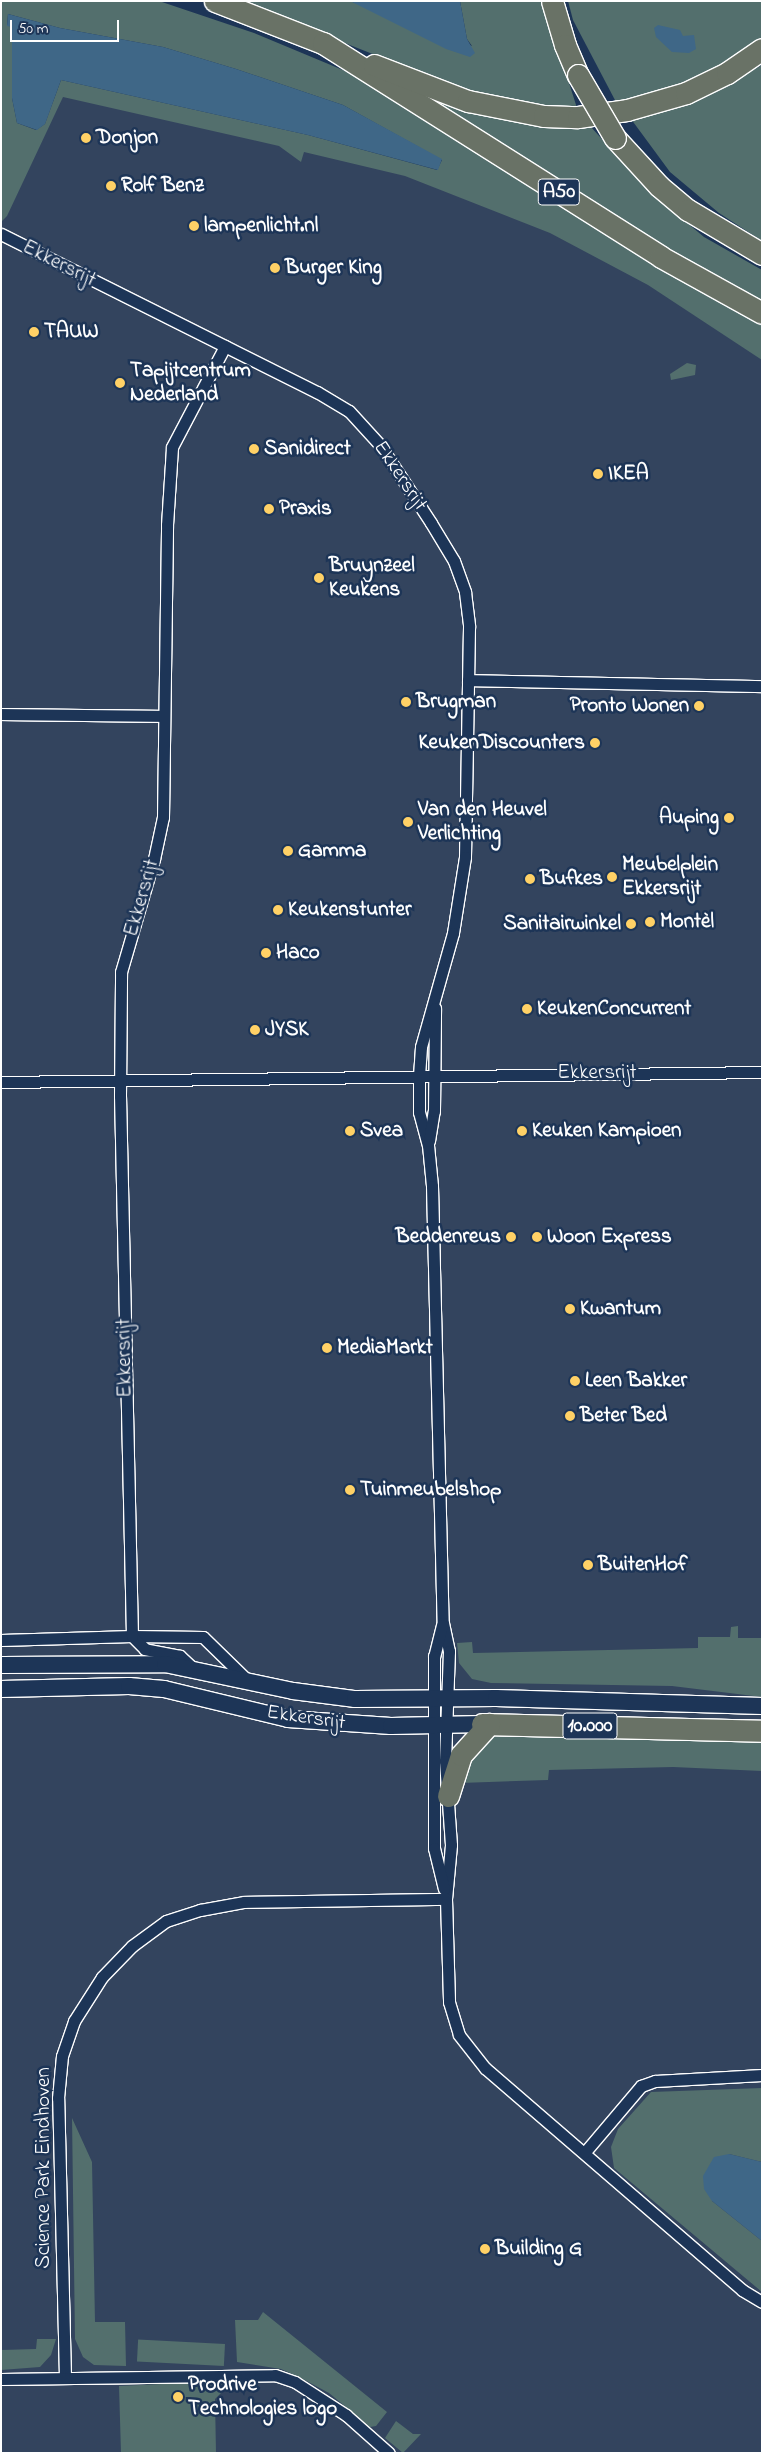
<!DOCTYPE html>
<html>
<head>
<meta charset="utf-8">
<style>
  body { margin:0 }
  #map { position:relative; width:763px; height:2454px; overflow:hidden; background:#1d3557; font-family:"Indie Flower",sans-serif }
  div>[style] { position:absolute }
  .built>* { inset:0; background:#33445e }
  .green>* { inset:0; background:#536f6d; transform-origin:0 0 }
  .water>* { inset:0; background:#3f6787 }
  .roads { filter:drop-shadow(1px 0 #fff) drop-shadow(-1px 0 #fff) drop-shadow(0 1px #fff) drop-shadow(0 -1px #fff) }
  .street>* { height:11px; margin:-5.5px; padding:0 5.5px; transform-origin:5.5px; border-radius:5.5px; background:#1d3557 }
  .secondary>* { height:16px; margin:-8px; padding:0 8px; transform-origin:8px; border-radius:8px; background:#1d3557 }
  .highway>* { height:21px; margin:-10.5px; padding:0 10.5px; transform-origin:10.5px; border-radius:10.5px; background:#697266 }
  .bridges { filter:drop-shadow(1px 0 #fff) drop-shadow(-1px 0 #fff) drop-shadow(0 1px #fff) drop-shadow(0 -1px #fff) }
  .highway-bridge>* { height:21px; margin:-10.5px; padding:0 10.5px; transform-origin:10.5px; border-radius:10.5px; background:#697266 }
  .dots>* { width:14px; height:14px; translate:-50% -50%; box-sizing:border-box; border:2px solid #1d3557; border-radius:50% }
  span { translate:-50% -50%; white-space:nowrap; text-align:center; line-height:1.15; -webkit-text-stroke:5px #1d3557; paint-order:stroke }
  .shield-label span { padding:1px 4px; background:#1d3557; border:1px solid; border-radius:4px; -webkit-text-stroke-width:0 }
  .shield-label { font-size:20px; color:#fff; font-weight:700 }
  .poi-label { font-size:21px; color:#fff; font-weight:700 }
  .left { translate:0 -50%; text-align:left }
  .right { translate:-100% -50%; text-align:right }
  .street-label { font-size:21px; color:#fff }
  .frame { position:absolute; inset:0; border:2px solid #fff; pointer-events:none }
  .scale { position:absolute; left:10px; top:20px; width:109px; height:22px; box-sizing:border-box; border:2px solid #fff; border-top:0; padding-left:6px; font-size:15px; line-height:18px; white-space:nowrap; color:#fff; -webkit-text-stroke:4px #1d3557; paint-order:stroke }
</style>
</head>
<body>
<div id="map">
  <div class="built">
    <i style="clip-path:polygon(59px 89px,458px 182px,729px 308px,762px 350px,762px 2453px,1px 2453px,1px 218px)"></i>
  </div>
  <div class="green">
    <i style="clip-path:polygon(evenodd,1px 1px,159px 1px,254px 33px,362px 78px,762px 317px,762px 360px,648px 285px,550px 233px,405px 176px,304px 152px,301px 162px,279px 146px,63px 97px,7px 216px,1px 222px,1px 1px,8px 14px,60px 28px,163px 47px,236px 69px,343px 105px,442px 160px,437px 170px,308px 135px,61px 80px,45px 124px,36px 130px,17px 123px,12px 98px,12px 27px,7px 25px,8px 14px)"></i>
    <i style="clip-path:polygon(238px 1px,350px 1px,472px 46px,467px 39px,460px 1px,543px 1px,577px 108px,492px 101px)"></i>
    <i style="clip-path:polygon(568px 1px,762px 1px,762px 41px,683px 86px,616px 102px,573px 20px)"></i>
    <i style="clip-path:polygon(762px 65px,762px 241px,719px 213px,670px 172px,631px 119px,734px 81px)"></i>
    <i style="clip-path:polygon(428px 96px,489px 116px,537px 126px,591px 127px,649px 191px,704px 237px,762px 270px,762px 307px,423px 102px)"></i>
    <i style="clip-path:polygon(687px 363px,696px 365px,695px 375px,671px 380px,670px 374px)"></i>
    <i style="clip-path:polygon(738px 1626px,738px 1638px,762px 1638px,762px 1697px,672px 1686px,491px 1683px,472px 1679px,459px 1663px,457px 1643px,472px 1642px,473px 1653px,698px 1648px,698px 1637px,730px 1637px,731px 1627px)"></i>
    <i style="clip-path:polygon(499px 1733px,762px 1739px,762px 1771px,673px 1767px,549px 1770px,548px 1780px,460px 1783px,463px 1766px,479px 1745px)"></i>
    <i style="clip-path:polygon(762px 2088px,762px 2162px,729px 2154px,712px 2201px,762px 2241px,762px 2292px,614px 2168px,611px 2147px,618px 2129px,651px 2092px)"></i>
    <i style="clip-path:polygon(72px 2118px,92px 2162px,95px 2322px,125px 2322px,126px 2366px,94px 2365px,83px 2357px,75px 2339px)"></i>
    <i style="clip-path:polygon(263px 2312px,387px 2412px,376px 2426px,370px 2427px,329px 2393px,299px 2377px,281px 2369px,237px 2362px,235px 2320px,258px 2320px)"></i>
    <i style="clip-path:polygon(37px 2339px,56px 2339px,51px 2355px,40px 2367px,1px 2370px,1px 2350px,36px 2349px)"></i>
    <i style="left:225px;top:2344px;width:22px;height:87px;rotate:93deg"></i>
    <i style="clip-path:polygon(225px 2381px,225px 2389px,215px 2399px,216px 2453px,121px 2453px,119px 2386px)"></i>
    <i style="clip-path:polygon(396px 2421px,413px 2434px,421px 2434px,403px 2453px,385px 2438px)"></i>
  </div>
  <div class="water">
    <i style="clip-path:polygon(350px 1px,460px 1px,467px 39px,475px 53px,470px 57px,446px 49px)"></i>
    <i style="clip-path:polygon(8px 14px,60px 28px,163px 47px,236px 69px,343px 105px,442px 159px,438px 170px,308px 135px,61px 80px,45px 124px,37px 130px,17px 123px,12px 98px,12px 27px,7px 26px)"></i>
    <i style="clip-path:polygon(658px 25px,680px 30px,683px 36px,694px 35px,696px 49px,689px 53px,672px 52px,656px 37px,654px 28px)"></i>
    <i style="clip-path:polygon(729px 2154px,762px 2162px,762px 2241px,712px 2201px,704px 2189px,703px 2176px,714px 2157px)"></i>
  </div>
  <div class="roads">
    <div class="street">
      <i style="left:1px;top:234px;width:353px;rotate:26.6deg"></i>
      <i style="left:317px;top:392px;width:37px;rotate:31deg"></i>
      <i style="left:349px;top:411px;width:46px;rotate:47.6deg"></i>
      <i style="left:380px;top:445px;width:93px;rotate:56.8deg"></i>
      <i style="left:431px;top:523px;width:44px;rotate:58.8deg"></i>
      <i style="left:454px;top:561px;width:33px;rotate:70deg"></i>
      <i style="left:465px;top:592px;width:35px;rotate:83deg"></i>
      <i style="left:469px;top:627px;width:230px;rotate:91deg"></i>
      <i style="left:465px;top:857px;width:77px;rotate:99deg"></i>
      <i style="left:453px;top:933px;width:118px;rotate:105.7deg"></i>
      <i style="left:421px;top:1047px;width:28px;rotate:94deg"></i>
      <i style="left:419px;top:1075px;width:37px;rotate:90deg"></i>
      <i style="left:419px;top:1112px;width:34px;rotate:75deg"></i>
      <i style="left:428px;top:1145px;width:41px;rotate:84.4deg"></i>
      <i style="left:432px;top:1186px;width:437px;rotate:88.6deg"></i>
      <i style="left:443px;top:1623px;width:29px;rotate:78deg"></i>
      <i style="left:449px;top:1651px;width:110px;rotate:92.1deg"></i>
      <i style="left:445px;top:1761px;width:84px;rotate:85.9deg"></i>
      <i style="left:451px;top:1845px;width:54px;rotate:95.3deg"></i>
      <i style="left:446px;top:1899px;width:103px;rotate:88.3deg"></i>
      <i style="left:449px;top:2002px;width:34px;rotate:73deg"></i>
      <i style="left:459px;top:2035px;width:42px;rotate:51.8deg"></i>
      <i style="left:485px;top:2068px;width:340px;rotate:40.8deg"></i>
      <i style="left:742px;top:2290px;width:23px;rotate:31deg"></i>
      <i style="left:468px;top:680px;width:294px;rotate:1.2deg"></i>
      <i style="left:1px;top:714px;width:163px;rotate:0.7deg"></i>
      <i style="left:1px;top:1082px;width:761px;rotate:-0.75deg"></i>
      <i style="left:429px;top:1141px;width:30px;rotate:-81deg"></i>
      <i style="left:434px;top:1111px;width:103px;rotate:-89.4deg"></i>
      <i style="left:442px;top:1625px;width:32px;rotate:104deg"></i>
      <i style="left:434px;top:1656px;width:192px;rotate:90deg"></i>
      <i style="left:434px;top:1848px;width:42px;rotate:76.3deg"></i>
      <i style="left:1px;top:1640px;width:131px;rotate:-1.7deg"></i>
      <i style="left:132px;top:1636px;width:71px;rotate:0.8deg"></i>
      <i style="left:203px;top:1637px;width:62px;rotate:44.3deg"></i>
      <i style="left:195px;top:1670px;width:21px;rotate:-137deg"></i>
      <i style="left:180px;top:1656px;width:36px;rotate:-169deg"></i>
      <i style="left:145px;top:1649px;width:18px;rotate:-135deg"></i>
      <i style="left:132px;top:1636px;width:540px;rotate:-91.27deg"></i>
      <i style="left:120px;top:1096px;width:124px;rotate:-89.5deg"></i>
      <i style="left:121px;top:972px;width:118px;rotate:-73.7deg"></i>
      <i style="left:154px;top:859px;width:43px;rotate:-77.9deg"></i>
      <i style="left:163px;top:817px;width:292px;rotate:-89.2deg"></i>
      <i style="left:167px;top:525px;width:78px;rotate:-86.3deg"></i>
      <i style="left:172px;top:447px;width:114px;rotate:-62.3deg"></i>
      <i style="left:585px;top:2152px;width:87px;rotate:-49.7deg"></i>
      <i style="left:641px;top:2086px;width:15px;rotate:-20deg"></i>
      <i style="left:655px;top:2081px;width:107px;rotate:-3.2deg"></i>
      <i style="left:65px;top:2377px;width:279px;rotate:-91.4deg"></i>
      <i style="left:58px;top:2098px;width:42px;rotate:-84.6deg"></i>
      <i style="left:62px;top:2056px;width:37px;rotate:-71deg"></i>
      <i style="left:74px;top:2021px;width:52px;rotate:-57.5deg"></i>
      <i style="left:102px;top:1977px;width:43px;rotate:-45.9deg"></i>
      <i style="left:132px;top:1946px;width:42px;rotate:-36.3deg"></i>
      <i style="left:166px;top:1921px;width:36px;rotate:-18deg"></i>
      <i style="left:200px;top:1910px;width:45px;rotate:-10.3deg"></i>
      <i style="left:244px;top:1902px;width:202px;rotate:-0.9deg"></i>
      <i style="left:1px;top:2379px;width:274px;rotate:-0.8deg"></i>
      <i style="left:275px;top:2375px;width:21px;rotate:19deg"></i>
      <i style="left:295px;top:2382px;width:61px;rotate:32.9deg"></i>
      <i style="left:346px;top:2415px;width:57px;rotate:41.5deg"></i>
    </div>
    <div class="secondary">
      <i style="left:1px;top:1665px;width:164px;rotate:-0.3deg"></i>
      <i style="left:165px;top:1664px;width:131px;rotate:11.9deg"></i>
      <i style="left:293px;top:1691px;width:63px;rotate:7.4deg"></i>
      <i style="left:355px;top:1699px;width:141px;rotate:-0.4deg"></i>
      <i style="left:496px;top:1698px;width:266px;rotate:1.7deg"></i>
      <i style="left:1px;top:1689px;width:128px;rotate:-1.3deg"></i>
      <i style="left:129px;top:1686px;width:35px;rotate:5deg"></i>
      <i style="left:164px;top:1689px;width:128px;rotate:13.6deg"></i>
      <i style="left:288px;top:1719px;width:103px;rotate:3.9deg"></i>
      <i style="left:391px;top:1726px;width:91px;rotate:-1.3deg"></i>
    </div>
    <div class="highway">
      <i style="left:215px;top:1px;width:116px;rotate:21.3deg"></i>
      <i style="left:323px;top:43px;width:400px;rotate:32.3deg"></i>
      <i style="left:661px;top:257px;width:115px;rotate:29deg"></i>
      <i style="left:552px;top:1px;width:46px;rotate:73.5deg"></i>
      <i style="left:565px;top:45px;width:33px;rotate:67deg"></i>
      <i style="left:374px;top:65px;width:101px;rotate:21deg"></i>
      <i style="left:468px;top:101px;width:77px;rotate:11.2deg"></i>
      <i style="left:544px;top:116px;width:34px;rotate:2deg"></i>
      <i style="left:578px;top:117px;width:49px;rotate:-8.1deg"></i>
      <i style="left:627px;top:110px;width:61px;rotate:-16.1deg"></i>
      <i style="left:686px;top:93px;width:46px;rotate:-26deg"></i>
      <i style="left:727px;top:73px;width:42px;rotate:-34.4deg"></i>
      <i style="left:615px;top:138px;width:65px;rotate:47.5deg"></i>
      <i style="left:659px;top:186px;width:38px;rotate:40deg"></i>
      <i style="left:688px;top:210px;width:86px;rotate:30.7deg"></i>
      <i style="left:482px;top:1724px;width:280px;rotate:1.4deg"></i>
      <i style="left:448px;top:1796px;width:43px;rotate:-72.4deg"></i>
      <i style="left:461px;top:1755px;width:42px;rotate:-47.9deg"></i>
    </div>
  </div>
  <div class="bridges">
    <div class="highway-bridge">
      <i style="left:578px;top:75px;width:73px;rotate:59.6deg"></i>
    </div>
  </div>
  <div class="dots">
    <i style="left:86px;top:138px;background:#ffd166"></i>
    <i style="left:111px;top:186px;background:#ffd166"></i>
    <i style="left:194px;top:226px;background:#ffd166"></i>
    <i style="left:275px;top:268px;background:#ffd166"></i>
    <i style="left:34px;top:332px;background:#ffd166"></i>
    <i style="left:120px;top:383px;background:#ffd166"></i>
    <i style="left:254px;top:449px;background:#ffd166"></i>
    <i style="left:598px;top:474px;background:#ffd166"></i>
    <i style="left:269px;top:509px;background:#ffd166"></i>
    <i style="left:319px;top:578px;background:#ffd166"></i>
    <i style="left:406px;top:702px;background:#ffd166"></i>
    <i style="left:699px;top:706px;background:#ffd166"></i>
    <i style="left:595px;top:743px;background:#ffd166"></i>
    <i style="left:729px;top:818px;background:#ffd166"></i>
    <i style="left:408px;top:822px;background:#ffd166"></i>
    <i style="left:288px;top:851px;background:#ffd166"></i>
    <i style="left:612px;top:877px;background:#ffd166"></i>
    <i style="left:530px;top:879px;background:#ffd166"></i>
    <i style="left:278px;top:910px;background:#ffd166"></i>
    <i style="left:650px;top:922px;background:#ffd166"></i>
    <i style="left:631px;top:924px;background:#ffd166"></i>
    <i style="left:266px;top:953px;background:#ffd166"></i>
    <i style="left:527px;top:1009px;background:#ffd166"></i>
    <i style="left:255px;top:1030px;background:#ffd166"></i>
    <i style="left:350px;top:1131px;background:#ffd166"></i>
    <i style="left:522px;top:1131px;background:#ffd166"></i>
    <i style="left:511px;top:1237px;background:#ffd166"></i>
    <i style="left:537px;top:1237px;background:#ffd166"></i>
    <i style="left:570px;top:1309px;background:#ffd166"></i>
    <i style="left:327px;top:1348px;background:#ffd166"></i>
    <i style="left:575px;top:1381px;background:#ffd166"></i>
    <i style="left:570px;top:1416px;background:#ffd166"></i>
    <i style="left:350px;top:1490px;background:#ffd166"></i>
    <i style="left:588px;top:1565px;background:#ffd166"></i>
    <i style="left:485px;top:2249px;background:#ffd166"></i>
    <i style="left:178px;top:2397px;background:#ffd166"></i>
  </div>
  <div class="shield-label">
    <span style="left:559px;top:192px">A50</span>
    <span style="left:590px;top:1726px">10.000</span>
  </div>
  <div class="poi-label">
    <span class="left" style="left:96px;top:138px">Donjon</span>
    <span class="left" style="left:121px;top:186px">Rolf Benz</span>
    <span class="left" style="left:204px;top:226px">lampenlicht.nl</span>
    <span class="left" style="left:285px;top:268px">Burger King</span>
    <span class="left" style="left:44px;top:332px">TAUW</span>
    <span class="left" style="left:130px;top:383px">Tapijtcentrum<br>Nederland</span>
    <span class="left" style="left:264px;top:449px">Sanidirect</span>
    <span class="left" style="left:608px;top:474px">IKEA</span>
    <span class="left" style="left:279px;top:509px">Praxis</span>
    <span class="left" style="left:329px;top:578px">Bruynzeel<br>Keukens</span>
    <span class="left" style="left:416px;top:702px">Brugman</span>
    <span class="right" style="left:689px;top:706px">Pronto Wonen</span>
    <span class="right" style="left:585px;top:743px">KeukenDiscounters</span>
    <span class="left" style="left:418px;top:822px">Van den Heuvel<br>Verlichting</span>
    <span class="right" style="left:719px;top:818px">Auping</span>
    <span class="left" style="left:298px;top:851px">Gamma</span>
    <span class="left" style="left:622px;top:877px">Meubelplein<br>Ekkersrijt</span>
    <span class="left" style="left:540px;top:879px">Bufkes</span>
    <span class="left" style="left:288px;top:910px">Keukenstunter</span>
    <span class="left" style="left:660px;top:922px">Montèl</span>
    <span class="right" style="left:621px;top:924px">Sanitairwinkel</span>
    <span class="left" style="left:276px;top:953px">Haco</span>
    <span class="left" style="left:537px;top:1009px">KeukenConcurrent</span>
    <span class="left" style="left:265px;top:1030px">JYSK</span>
    <span class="left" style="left:360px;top:1131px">Svea</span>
    <span class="left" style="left:532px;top:1131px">Keuken Kampioen</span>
    <span class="right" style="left:501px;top:1237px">Beddenreus</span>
    <span class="left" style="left:547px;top:1237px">Woon Express</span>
    <span class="left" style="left:580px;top:1309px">Kwantum</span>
    <span class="left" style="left:337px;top:1348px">MediaMarkt</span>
    <span class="left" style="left:585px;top:1381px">Leen Bakker</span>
    <span class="left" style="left:580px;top:1416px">Beter Bed</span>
    <span class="left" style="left:360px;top:1490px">Tuinmeubelshop</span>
    <span class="left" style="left:598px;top:1565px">BuitenHof</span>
    <span class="left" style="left:495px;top:2249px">Building G</span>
    <span class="left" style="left:188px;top:2397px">Prodrive<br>Technologies logo</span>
  </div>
  <div class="street-label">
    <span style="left:59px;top:264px;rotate:27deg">Ekkersrijt</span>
    <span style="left:400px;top:476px;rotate:56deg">Ekkersrijt</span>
    <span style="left:142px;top:898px;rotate:-74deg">Ekkersrijt</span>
    <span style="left:597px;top:1073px">Ekkersrijt</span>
    <span style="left:125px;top:1358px;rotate:-91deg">Ekkersrijt</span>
    <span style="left:306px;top:1718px;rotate:8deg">Ekkersrijt</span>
    <span style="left:44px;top:2168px;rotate:-90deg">Science Park Eindhoven</span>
  </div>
  <div class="frame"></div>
  <div class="scale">50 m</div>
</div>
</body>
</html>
